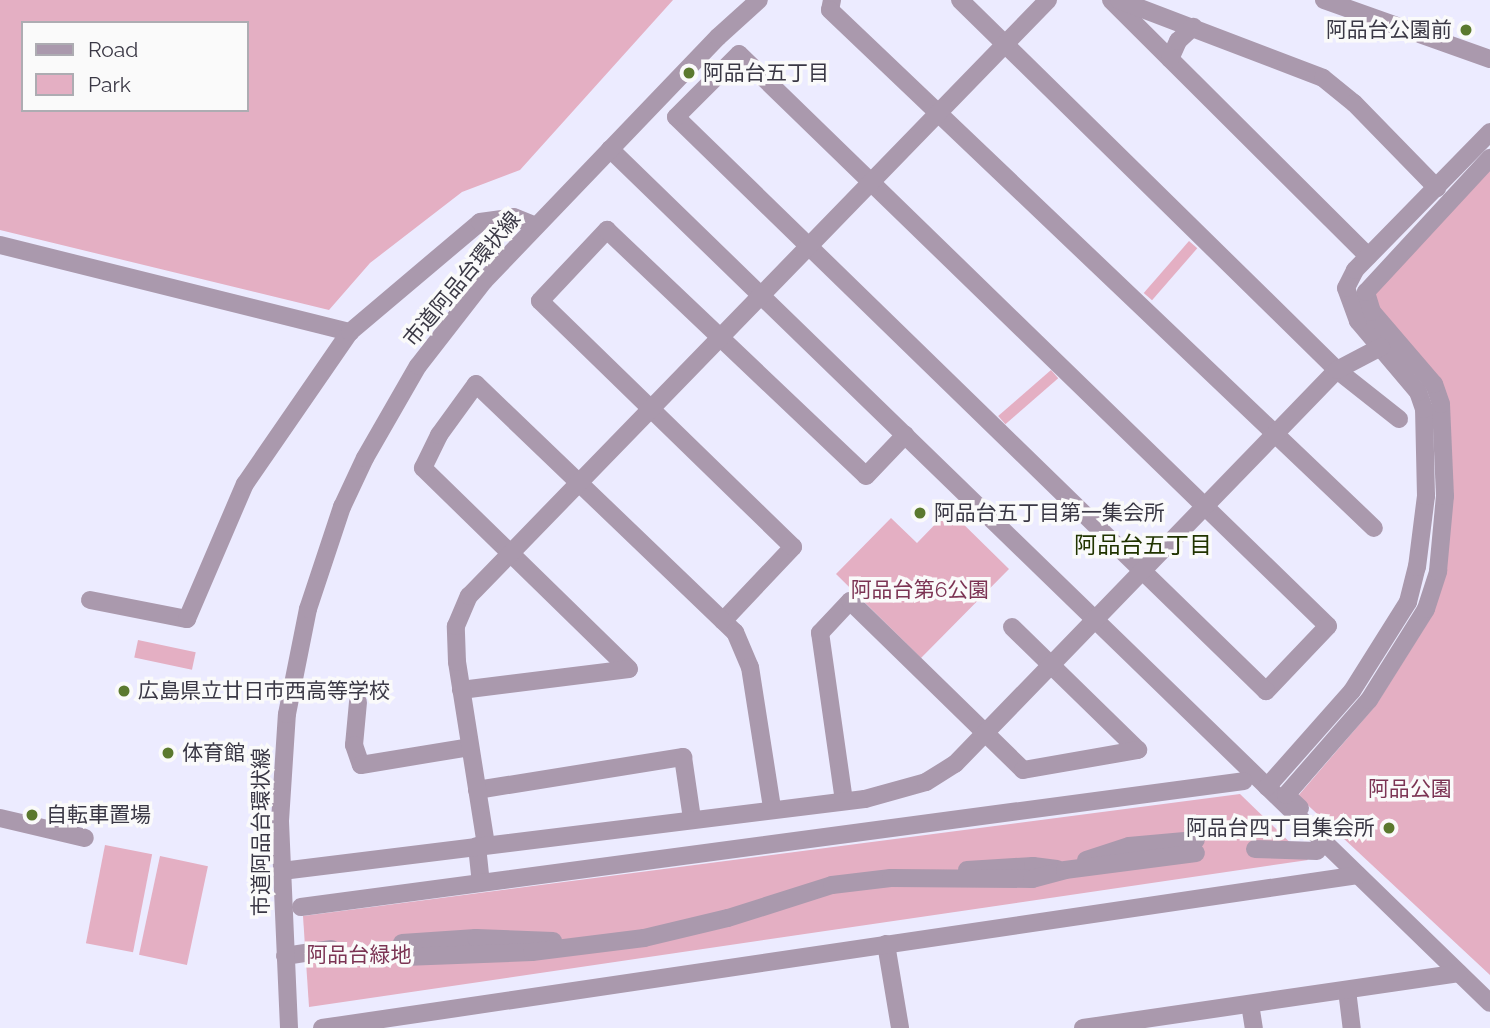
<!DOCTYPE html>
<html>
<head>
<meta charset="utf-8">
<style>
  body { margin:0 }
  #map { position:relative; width:1490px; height:1028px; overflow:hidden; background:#ecebff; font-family:Raleway,"Noto Sans JP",sans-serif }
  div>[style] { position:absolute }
  .green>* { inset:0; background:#e4afc3; transform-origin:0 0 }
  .minor>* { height:18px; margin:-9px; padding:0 9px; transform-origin:9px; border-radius:9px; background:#aa99ad }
  .dots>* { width:19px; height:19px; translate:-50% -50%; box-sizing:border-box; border:4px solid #fafafa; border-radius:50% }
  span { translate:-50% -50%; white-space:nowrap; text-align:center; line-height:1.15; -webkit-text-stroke:7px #fafafa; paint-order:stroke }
  .poi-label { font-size:21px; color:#3a3845 }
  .right { translate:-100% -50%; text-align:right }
  .left { translate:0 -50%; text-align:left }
  .street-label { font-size:21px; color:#3a3845 }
  .park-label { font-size:21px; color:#7c3454 }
  .neighbourhood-label { font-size:23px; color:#213400 }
  .legend { position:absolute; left:21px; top:21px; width:228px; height:91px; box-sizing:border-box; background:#fafafa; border:2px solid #adacb2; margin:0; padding:9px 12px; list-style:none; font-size:21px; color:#3a3845 }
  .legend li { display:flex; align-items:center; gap:14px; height:35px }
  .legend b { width:35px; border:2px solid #adacb2 }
</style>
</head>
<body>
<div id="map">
  <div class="green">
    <i style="clip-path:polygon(evenodd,0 0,673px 0,520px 170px,462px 192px,370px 263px,329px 310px,0 230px,0 0,23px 23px,247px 23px,247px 110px,23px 110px,23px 23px)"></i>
    <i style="clip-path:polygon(1490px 167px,1490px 975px,1298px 796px,1376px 705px,1433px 614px,1446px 573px,1453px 495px,1441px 380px,1379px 308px,1374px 294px)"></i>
    <i style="left:1189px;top:241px;width:11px;height:69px;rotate:41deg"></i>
    <i style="left:1051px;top:370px;width:11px;height:70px;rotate:49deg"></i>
    <i style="clip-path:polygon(949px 510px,1009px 569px,921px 658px,836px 574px,891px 518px,917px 543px)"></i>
    <i style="left:138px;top:640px;width:59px;height:18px;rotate:12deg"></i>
    <i style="clip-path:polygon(1240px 794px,1308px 860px,309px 1007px,303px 916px)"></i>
    <i style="left:105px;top:845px;width:48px;height:100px;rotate:11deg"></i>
    <i style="left:160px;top:856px;width:49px;height:101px;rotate:12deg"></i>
  </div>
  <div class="minor">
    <i style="left:832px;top:0;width:10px;rotate:101deg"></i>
    <i style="left:830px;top:10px;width:751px;rotate:43.6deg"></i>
    <i style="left:960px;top:0;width:528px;rotate:44.46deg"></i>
    <i style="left:1337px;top:370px;width:79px;rotate:38.3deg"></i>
    <i style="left:1111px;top:0;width:363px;rotate:44.9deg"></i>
    <i style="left:1119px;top:0;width:218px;rotate:20.9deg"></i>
    <i style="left:1323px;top:78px;width:40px;rotate:39deg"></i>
    <i style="left:1354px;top:103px;width:119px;rotate:45.7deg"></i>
    <i style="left:1324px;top:0;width:176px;rotate:19.6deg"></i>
    <i style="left:739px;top:54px;width:821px;rotate:44.16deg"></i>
    <i style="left:1328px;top:626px;width:90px;rotate:133.6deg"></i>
    <i style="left:1266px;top:691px;width:823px;rotate:-135.79deg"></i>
    <i style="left:676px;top:117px;width:89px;rotate:-45deg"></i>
    <i style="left:1170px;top:59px;width:20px;rotate:-66deg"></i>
    <i style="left:1178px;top:41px;width:21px;rotate:-43deg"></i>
    <i style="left:610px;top:149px;width:1226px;rotate:44.14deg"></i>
    <i style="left:0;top:245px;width:361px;rotate:14deg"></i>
    <i style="left:90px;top:600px;width:99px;rotate:11.1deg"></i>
    <i style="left:187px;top:619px;width:147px;rotate:-66.8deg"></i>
    <i style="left:245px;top:484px;width:185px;rotate:-55.4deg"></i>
    <i style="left:350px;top:332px;width:170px;rotate:-40.2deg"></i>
    <i style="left:480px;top:222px;width:34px;rotate:-8deg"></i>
    <i style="left:514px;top:217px;width:24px;rotate:22deg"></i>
    <i style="left:723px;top:621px;width:102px;rotate:-46.6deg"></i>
    <i style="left:793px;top:547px;width:353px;rotate:-135.8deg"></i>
    <i style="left:540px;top:301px;width:98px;rotate:-46.7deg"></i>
    <i style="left:607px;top:230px;width:357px;rotate:43.5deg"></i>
    <i style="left:866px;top:476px;width:57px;rotate:-46.4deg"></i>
    <i style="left:1012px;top:627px;width:176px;rotate:44.3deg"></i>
    <i style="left:629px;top:669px;width:288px;rotate:-135.7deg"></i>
    <i style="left:423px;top:468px;width:37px;rotate:-64deg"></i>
    <i style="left:439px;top:435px;width:63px;rotate:-54deg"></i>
    <i style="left:476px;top:384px;width:359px;rotate:43.8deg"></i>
    <i style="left:735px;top:632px;width:38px;rotate:67deg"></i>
    <i style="left:750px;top:667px;width:143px;rotate:81.1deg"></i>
    <i style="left:461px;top:690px;width:169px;rotate:-7.1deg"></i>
    <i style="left:358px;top:702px;width:43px;rotate:95.3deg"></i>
    <i style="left:354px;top:745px;width:21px;rotate:71deg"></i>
    <i style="left:361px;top:765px;width:110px;rotate:-9.4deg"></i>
    <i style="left:1267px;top:787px;width:128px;rotate:-48.5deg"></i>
    <i style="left:1352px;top:691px;width:105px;rotate:-57.8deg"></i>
    <i style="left:1408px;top:602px;width:36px;rotate:-76deg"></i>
    <i style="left:1417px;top:567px;width:72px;rotate:-82.8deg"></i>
    <i style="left:1426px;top:496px;width:87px;rotate:-91.3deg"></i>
    <i style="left:1424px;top:409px;width:18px;rotate:-109deg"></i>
    <i style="left:1418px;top:392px;width:93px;rotate:-130.2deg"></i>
    <i style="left:1358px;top:321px;width:35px;rotate:-110deg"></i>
    <i style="left:1346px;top:288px;width:20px;rotate:-63deg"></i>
    <i style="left:1355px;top:270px;width:193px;rotate:-45.6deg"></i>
    <i style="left:477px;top:790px;width:209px;rotate:-9.1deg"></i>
    <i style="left:683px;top:757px;width:63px;rotate:81.7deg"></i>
    <i style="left:844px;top:801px;width:170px;rotate:-98.1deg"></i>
    <i style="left:820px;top:633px;width:44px;rotate:-46.8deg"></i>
    <i style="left:850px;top:601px;width:242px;rotate:44.3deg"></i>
    <i style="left:1023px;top:770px;width:117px;rotate:-9.9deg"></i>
    <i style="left:1300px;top:808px;width:19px;rotate:-137deg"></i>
    <i style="left:1286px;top:795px;width:126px;rotate:-48.9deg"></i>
    <i style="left:1369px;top:700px;width:107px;rotate:-57.9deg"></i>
    <i style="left:1426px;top:609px;width:40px;rotate:-72deg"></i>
    <i style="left:1438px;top:571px;width:75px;rotate:-84.7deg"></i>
    <i style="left:1445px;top:496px;width:92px;rotate:-92.5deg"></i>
    <i style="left:1441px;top:404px;width:21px;rotate:-109deg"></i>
    <i style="left:1434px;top:384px;width:95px;rotate:-130.7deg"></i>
    <i style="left:1372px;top:312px;width:21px;rotate:-107deg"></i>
    <i style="left:1366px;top:292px;width:183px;rotate:-47.2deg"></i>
    <i style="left:0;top:818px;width:87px;rotate:13.2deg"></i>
    <i style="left:486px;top:845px;width:185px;rotate:-99deg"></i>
    <i style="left:457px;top:662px;width:36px;rotate:-92deg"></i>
    <i style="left:456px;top:626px;width:33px;rotate:-67deg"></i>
    <i style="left:469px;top:596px;width:831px;rotate:-45.83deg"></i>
    <i style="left:477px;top:846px;width:36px;rotate:84deg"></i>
    <i style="left:1255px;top:849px;width:62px;rotate:1.8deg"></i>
    <i style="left:1086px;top:860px;width:45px;rotate:-18deg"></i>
    <i style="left:1129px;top:846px;width:67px;rotate:-5.1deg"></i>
    <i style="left:967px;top:870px;width:66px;rotate:-3.5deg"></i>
    <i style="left:1033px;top:866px;width:24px;rotate:7deg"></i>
    <i style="left:282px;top:871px;width:587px;rotate:-7.04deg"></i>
    <i style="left:865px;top:799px;width:63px;rotate:-15.6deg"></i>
    <i style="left:926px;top:782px;width:34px;rotate:-32deg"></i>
    <i style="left:955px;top:764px;width:549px;rotate:-45.89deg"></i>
    <i style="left:1337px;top:370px;width:50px;rotate:-27.6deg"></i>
    <i style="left:301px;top:907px;width:951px;rotate:-7.61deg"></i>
    <i style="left:402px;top:943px;width:74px;rotate:-3.9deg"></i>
    <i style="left:476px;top:938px;width:77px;rotate:2.2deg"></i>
    <i style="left:886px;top:944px;width:85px;rotate:80.5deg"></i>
    <i style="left:285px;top:956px;width:47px;rotate:-8.7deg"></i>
    <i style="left:404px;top:957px;width:128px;rotate:-2.2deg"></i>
    <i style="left:532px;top:952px;width:113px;rotate:-7.1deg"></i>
    <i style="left:644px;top:938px;width:86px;rotate:-13.4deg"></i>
    <i style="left:728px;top:918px;width:109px;rotate:-17.6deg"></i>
    <i style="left:832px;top:885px;width:59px;rotate:-6.8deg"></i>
    <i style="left:891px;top:878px;width:141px;rotate:0.4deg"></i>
    <i style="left:1032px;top:879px;width:34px;rotate:-15deg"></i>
    <i style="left:1065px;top:870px;width:132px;rotate:-7.4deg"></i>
    <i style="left:1347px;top:990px;width:38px;rotate:83deg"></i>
    <i style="left:1250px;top:1004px;width:24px;rotate:81deg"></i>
    <i style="left:289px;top:1028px;width:207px;rotate:-92.5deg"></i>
    <i style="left:280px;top:821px;width:107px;rotate:-86.3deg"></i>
    <i style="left:287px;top:714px;width:107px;rotate:-78.7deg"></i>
    <i style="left:308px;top:609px;width:108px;rotate:-71.6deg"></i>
    <i style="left:342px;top:507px;width:54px;rotate:-64.9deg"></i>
    <i style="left:365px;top:458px;width:106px;rotate:-60.1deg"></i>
    <i style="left:418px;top:366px;width:108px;rotate:-52.2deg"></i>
    <i style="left:484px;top:281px;width:338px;rotate:-46.2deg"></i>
    <i style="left:718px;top:37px;width:55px;rotate:-42.1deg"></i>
    <i style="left:322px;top:1028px;width:1047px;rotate:-8.4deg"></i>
    <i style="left:1083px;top:1028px;width:380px;rotate:-8.3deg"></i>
  </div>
  <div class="dots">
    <i style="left:1466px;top:30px;background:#5b792e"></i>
    <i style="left:689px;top:73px;background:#5b792e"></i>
    <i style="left:920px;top:513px;background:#5b792e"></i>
    <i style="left:124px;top:691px;background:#5b792e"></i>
    <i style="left:168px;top:753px;background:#5b792e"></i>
    <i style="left:32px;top:815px;background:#5b792e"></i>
    <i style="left:1389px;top:828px;background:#5b792e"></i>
  </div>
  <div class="poi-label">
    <span class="right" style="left:1452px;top:30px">阿品台公園前</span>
    <span class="left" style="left:703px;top:73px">阿品台五丁目</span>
    <span class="left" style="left:934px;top:513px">阿品台五丁目第一集会所</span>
    <span class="left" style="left:138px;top:691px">広島県立廿日市西高等学校</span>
    <span class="left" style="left:182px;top:753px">体育館</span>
    <span class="left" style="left:46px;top:815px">自転車置場</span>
    <span class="right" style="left:1375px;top:828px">阿品台四丁目集会所</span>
  </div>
  <div class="street-label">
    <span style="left:462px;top:279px;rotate:-50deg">市道阿品台環状線</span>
    <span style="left:261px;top:832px;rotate:-90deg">市道阿品台環状線</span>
  </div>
  <div class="park-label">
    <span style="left:920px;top:590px">阿品台第6公園</span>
    <span style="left:1410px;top:789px">阿品公園</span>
    <span style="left:359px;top:955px">阿品台緑地</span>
  </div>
  <div class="neighbourhood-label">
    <span style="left:1143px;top:545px">阿品台五丁目</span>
  </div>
  <ul class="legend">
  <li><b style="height:9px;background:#aa99ad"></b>Road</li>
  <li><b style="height:19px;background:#e4afc3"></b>Park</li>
  </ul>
</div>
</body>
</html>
